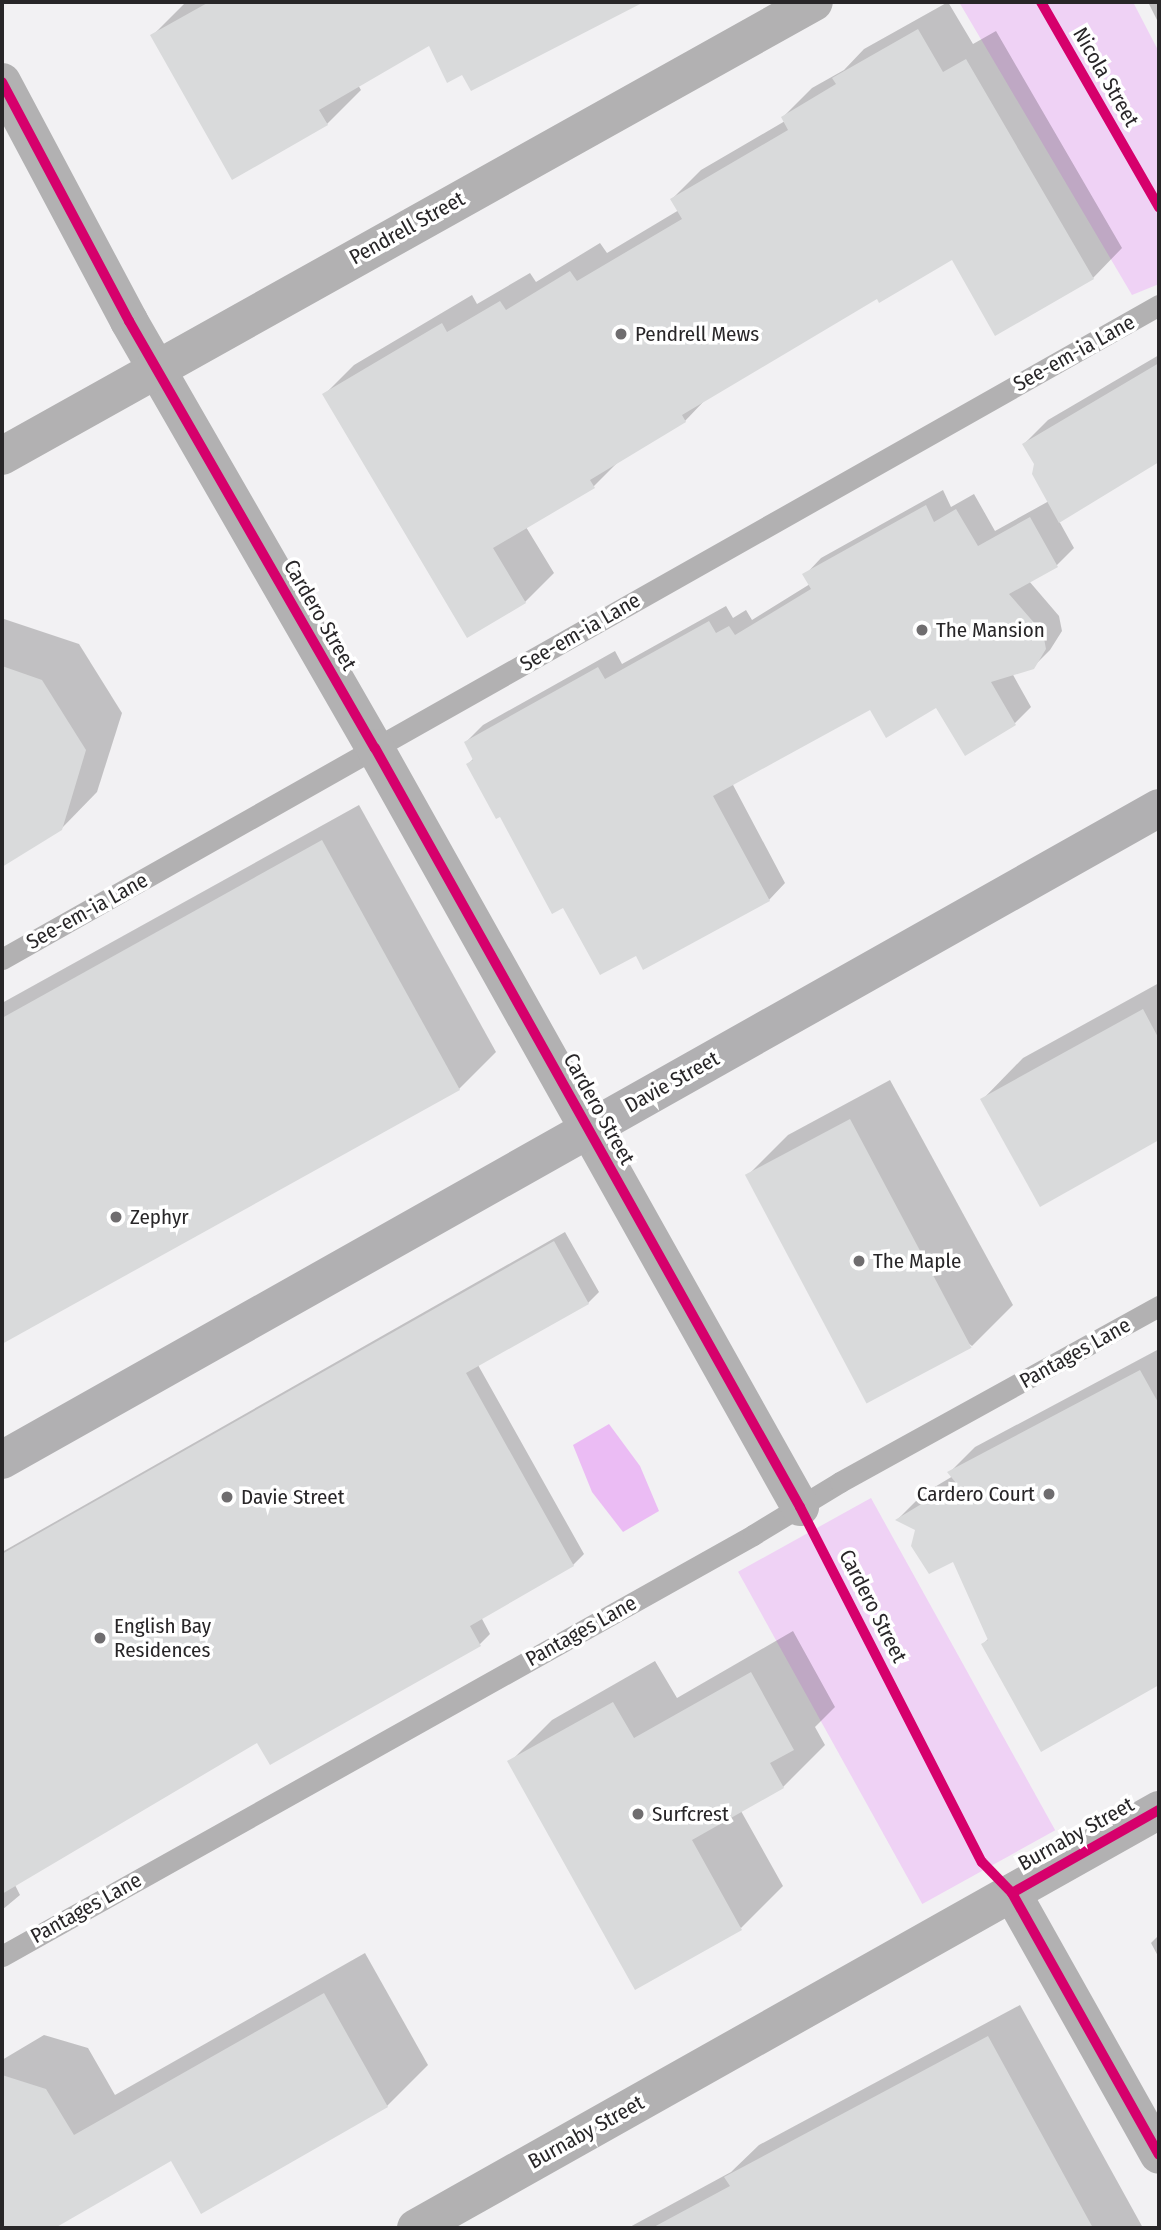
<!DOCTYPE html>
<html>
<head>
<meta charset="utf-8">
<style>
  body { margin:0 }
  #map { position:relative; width:1161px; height:2230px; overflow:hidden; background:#f2f1f3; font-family:"Fira Sans Condensed",sans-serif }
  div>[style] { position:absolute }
  .green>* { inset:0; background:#efd2f5; transform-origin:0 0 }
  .water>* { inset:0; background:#ebbcf4 }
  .shadow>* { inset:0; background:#0003 }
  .building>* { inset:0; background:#d9dadb; transform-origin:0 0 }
  .lane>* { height:21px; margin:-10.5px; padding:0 10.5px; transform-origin:10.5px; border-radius:10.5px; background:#b2b1b2 }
  .street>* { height:38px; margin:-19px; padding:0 19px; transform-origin:19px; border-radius:19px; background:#b2b1b2 }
  .secondary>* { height:38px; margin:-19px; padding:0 19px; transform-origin:19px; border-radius:19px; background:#b1b0b2 }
  .cycleway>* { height:10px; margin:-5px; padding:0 5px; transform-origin:5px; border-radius:5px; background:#d6006c }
  .dots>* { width:19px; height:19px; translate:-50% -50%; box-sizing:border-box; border:4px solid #fff; border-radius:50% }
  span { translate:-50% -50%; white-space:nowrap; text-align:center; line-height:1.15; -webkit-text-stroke:7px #fff; paint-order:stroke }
  .street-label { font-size:21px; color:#282628 }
  .poi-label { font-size:21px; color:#282628 }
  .left { translate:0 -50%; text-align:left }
  .right { translate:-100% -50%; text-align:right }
  .frame { position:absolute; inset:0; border:4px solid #282628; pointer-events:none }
</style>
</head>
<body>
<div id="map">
  <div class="green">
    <i style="clip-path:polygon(959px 2px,1133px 2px,1159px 52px,1159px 284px,1132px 295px)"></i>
    <i style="left:871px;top:1498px;width:380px;height:152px;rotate:61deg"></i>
  </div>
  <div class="water">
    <i style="clip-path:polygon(609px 1424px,640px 1466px,659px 1511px,623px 1532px,592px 1492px,573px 1445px)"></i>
  </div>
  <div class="shadow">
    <i style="clip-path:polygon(186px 2px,641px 2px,471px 89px,463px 73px,429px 44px,358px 85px,361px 90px,327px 124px,152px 36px)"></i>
    <i style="clip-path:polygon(948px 2px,973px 44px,996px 31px,1122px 248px,1093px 278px,953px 258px,878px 297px,707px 398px,685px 421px,622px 458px,593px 487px,526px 527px,554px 573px,525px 602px,325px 394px,354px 365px,472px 295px,477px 304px,530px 273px,536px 282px,600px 243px,607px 253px,679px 210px,672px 199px,701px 170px,785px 121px,783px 117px,812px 88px,844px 70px,864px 49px)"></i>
    <i style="clip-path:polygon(1148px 2px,1159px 2px,1159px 24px)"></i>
    <i style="clip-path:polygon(1159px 355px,1159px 460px,1059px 521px,1074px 548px,1057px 565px,1029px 581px,1059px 616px,1062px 631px,1050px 650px,1033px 667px,1012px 673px,1031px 707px,1015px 723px,937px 706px,870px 708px,732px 783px,785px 883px,769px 900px,636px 954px,564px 906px,468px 764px,474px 758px,466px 742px,483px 725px,615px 651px,622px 664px,726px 606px,733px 618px,746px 610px,752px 620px,810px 584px,805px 575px,821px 558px,943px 490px,951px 507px,974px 494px,995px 531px,1049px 501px,1035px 464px,1024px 444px,1048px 420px)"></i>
    <i style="clip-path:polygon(4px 619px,79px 644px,122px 713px,97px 792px,61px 829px,2px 865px)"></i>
    <i style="clip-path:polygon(359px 805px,496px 1052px,459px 1089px,2px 1342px,2px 1003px)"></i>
    <i style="clip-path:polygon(1159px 983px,1159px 1138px,1041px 1205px,982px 1100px,1023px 1058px)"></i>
    <i style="clip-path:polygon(890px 1080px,1013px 1305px,972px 1346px,747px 1176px,788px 1135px)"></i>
    <i style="clip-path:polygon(565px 1232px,599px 1292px,588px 1303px,478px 1365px,584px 1554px,573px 1565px,481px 1617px,490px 1634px,480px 1644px,257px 1741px,15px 1885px,20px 1895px,2px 1910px,2px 1552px)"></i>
    <i style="clip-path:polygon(1159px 1349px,1159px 1683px,1042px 1750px,983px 1644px,989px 1638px,954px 1560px,917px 1529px,898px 1519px,923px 1494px,953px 1476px,950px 1472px,975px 1447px)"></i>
    <i style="clip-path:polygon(793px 1631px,835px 1707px,815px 1727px,825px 1745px,783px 1787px,741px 1811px,783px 1886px,741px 1928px,510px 1762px,552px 1720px,655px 1661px,677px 1698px)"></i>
    <i style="clip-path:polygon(1159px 1935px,1159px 1958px,1151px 1943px)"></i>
    <i style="clip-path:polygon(365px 1953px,428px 2065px,387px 2106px,171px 2158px,52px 2228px,2px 2228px,2px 2060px,44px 2035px,88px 2048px,115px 2095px)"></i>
    <i style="clip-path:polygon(1020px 2005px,1143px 2228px,628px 2228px,731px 2172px,759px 2145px)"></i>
  </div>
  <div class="building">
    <i style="clip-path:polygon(209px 2px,644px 2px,471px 91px,462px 75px,447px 83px,429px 46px,319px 110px,328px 125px,232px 180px,150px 35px)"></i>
    <i style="clip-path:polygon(918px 29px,943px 72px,966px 59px,1094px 279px,995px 336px,952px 260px,879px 303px,877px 299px,682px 415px,686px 422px,590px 480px,595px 488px,493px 548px,526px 603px,467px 638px,322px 394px,442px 323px,447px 332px,500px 301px,506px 310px,570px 271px,577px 281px,682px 219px,670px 199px,788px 130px,781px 117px,836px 84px,832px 78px)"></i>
    <i style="clip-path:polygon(1159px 363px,1159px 462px,1059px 523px,1032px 474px,1034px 464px,1022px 444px)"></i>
    <i style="clip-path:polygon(926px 505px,934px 522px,956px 509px,978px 546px,1030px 517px,1058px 567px,1009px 594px,1043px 633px,1046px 649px,1034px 669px,991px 682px,1016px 725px,965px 756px,936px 708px,886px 738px,870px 710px,713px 796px,770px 901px,643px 970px,636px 956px,600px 975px,563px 908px,552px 914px,500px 817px,496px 819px,466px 764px,473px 760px,464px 742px,598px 667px,605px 679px,709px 621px,716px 633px,729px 626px,735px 635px,811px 589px,802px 574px)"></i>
    <i style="clip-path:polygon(2px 666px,42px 680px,86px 750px,62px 830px,2px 867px)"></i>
    <i style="clip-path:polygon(322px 840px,460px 1090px,2px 1344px,2px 1018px)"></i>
    <i style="clip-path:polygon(1143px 1009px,1159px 1039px,1159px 1140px,1040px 1207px,980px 1099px)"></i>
    <i style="left:850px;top:1119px;width:259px;height:119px;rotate:62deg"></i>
    <i style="clip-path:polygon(554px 1241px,589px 1304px,466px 1373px,574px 1566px,470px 1626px,481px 1646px,270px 1765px,257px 1743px,2px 1894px,2px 1554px)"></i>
    <i style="clip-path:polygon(1140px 1370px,1159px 1404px,1159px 1685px,1041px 1752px,981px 1644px,988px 1640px,953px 1562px,929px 1574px,911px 1546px,915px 1530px,895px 1520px,956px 1483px,947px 1472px)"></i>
    <i style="clip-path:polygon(751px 1672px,794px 1750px,770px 1763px,784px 1788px,692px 1840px,742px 1930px,635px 1990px,507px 1761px,613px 1702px,634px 1738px)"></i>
    <i style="clip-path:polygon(324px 1993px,388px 2107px,201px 2214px,171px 2161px,55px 2228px,2px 2228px,2px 2075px,46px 2089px,74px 2135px)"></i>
    <i style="clip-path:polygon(988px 2036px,1093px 2228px,652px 2228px,730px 2186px,724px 2177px)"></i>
  </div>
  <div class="lane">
    <i style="left:2px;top:959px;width:1329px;rotate:-29.48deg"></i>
    <i style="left:2px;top:1956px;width:861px;rotate:-29.27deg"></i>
    <i style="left:753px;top:1535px;width:102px;rotate:-31.3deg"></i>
    <i style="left:840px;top:1482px;width:364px;rotate:-28.9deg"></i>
  </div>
  <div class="street">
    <i style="left:2px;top:82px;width:271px;rotate:62deg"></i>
    <i style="left:129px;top:321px;width:493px;rotate:60.1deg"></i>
    <i style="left:375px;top:748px;width:870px;rotate:60.75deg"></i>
    <i style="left:2px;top:456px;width:930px;rotate:-29.21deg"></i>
    <i style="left:1012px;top:1893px;width:300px;rotate:60.7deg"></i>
    <i style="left:416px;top:2228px;width:853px;rotate:-29.36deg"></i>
  </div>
  <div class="secondary">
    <i style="left:2px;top:1460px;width:1328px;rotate:-29.4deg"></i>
  </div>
  <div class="cycleway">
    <i style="left:1041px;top:2px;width:237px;rotate:60.1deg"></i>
    <i style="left:2px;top:82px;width:271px;rotate:62deg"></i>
    <i style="left:129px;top:321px;width:493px;rotate:60.1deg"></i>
    <i style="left:375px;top:748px;width:870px;rotate:60.75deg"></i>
    <i style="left:800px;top:1507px;width:399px;rotate:62.9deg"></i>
    <i style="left:982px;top:1862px;width:43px;rotate:45.9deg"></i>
    <i style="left:1012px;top:1893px;width:300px;rotate:60.7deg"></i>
    <i style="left:1012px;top:1893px;width:169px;rotate:-29.5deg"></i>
  </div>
  <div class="dots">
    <i style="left:621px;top:334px;background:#6f6d6f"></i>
    <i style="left:922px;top:630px;background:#6f6d6f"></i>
    <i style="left:116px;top:1217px;background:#6f6d6f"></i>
    <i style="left:859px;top:1261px;background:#6f6d6f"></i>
    <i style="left:1049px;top:1494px;background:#6f6d6f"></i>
    <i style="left:227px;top:1497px;background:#6f6d6f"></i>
    <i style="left:100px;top:1638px;background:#6f6d6f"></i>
    <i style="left:638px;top:1814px;background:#6f6d6f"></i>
  </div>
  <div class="street-label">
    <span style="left:1106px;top:77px;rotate:60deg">Nicola Street</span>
    <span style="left:407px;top:228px;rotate:-29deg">Pendrell Street</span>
    <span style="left:1074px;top:353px;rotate:-29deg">See-em-ia Lane</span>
    <span style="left:320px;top:615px;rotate:60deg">Cardero Street</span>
    <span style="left:580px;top:632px;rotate:-30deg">See-em-ia Lane</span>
    <span style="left:87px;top:911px;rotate:-29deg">See-em-ia Lane</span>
    <span style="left:672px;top:1082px;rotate:-29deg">Davie Street</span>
    <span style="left:599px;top:1109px;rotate:61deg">Cardero Street</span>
    <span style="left:1075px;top:1353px;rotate:-29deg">Pantages Lane</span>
    <span style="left:873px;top:1606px;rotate:63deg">Cardero Street</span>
    <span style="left:581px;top:1631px;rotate:-29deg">Pantages Lane</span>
    <span style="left:1076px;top:1834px;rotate:-29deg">Burnaby Street</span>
    <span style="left:86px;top:1908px;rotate:-29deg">Pantages Lane</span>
    <span style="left:586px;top:2132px;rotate:-29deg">Burnaby Street</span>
  </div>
  <div class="poi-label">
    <span class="left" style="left:635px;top:334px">Pendrell Mews</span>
    <span class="left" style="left:936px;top:630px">The Mansion</span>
    <span class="left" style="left:130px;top:1217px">Zephyr</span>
    <span class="left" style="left:873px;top:1261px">The Maple</span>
    <span class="right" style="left:1035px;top:1494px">Cardero Court</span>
    <span class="left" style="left:241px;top:1497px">Davie Street</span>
    <span class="left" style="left:114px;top:1638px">English Bay<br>Residences</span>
    <span class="left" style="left:652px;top:1814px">Surfcrest</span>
  </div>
  <div class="frame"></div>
</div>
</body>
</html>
